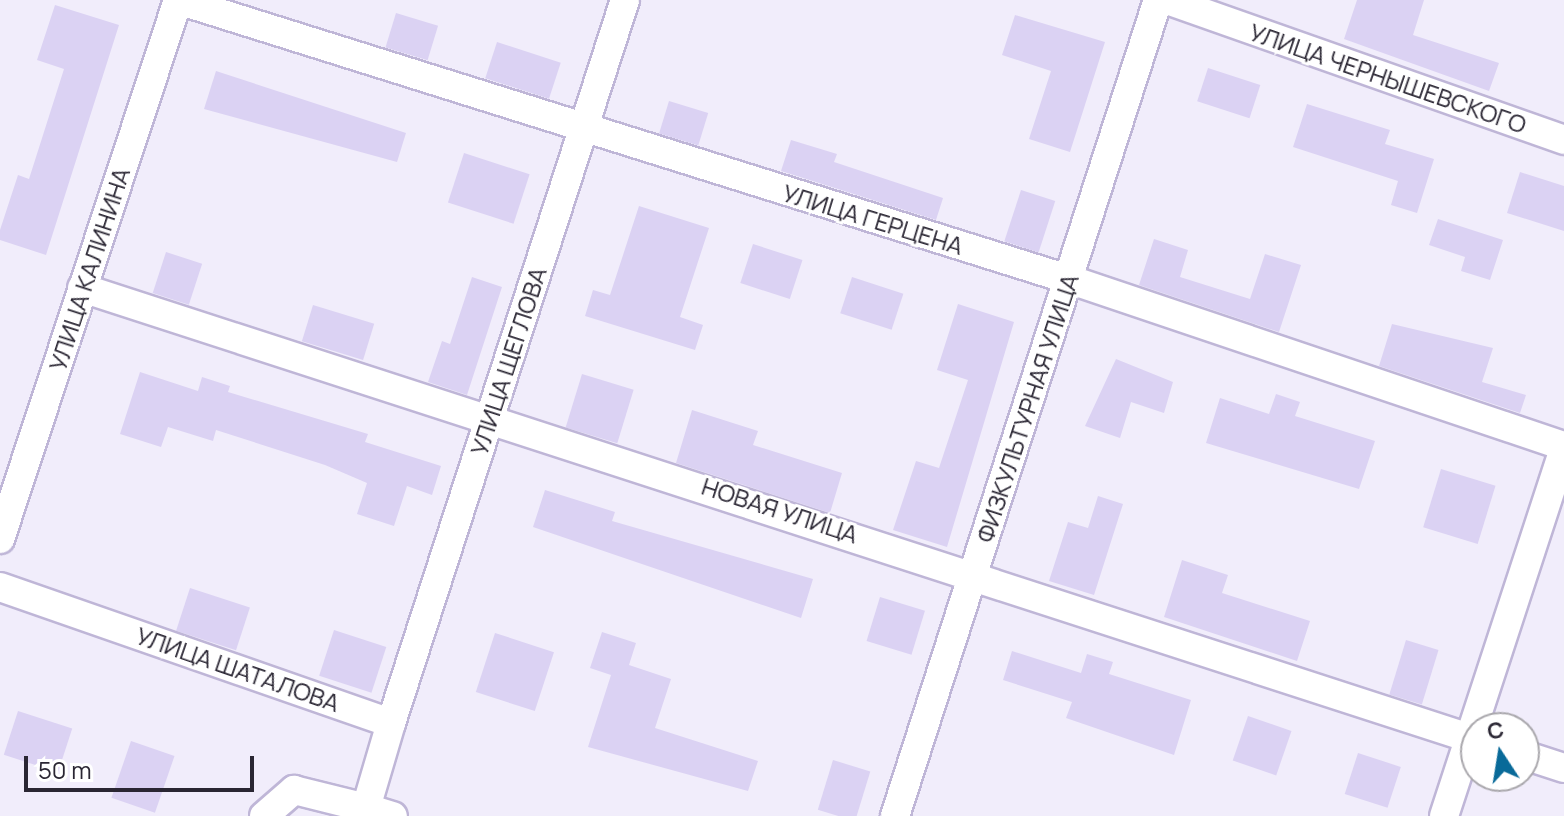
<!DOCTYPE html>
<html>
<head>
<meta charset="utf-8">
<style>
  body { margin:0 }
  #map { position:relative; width:1564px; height:816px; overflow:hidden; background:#f1edfb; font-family:Manrope,sans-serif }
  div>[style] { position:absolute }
  .building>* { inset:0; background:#dbd2f3; transform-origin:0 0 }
  .roads { filter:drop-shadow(2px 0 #bfb6d7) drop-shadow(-2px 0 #bfb6d7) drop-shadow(0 2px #bfb6d7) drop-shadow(0 -2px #bfb6d7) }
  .minor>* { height:28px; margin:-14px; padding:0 14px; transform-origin:14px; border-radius:14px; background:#fff }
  span { translate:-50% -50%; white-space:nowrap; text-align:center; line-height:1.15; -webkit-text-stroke:6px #fff; paint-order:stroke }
  .street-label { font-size:24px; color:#2a2633 }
  .north { position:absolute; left:1460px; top:712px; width:80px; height:80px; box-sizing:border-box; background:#fff; border:2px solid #aaa8ad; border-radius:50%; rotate:348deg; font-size:22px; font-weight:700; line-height:32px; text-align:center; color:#2a2633 }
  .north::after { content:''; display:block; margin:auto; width:28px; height:36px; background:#096a99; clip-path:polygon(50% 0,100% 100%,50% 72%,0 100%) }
  .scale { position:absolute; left:24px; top:756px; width:230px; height:36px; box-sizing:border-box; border:4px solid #2a2633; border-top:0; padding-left:10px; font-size:24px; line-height:28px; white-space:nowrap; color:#2a2633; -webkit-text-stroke:6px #fff; paint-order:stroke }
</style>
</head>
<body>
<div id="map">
  <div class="building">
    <i style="clip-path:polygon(1357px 0,1424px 0,1413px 35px,1499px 63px,1489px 91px,1344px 39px)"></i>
    <i style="clip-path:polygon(55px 5px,119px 25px,46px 255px,0 240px,0 230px,18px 175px,29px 179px,64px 69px,37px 60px)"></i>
    <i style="left:396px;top:13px;width:44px;height:36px;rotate:17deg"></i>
    <i style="clip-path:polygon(1015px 15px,1105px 42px,1070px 152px,1029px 139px,1051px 71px,1002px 55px)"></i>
    <i style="left:497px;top:42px;width:67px;height:38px;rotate:18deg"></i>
    <i style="left:1208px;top:68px;width:55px;height:35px;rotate:18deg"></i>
    <i style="clip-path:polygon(216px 71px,406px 133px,397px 162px,204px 109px)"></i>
    <i style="left:669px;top:101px;width:41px;height:34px;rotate:17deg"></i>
    <i style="clip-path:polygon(1307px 104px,1390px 130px,1385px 144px,1434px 159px,1417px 213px,1391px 205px,1398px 181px,1293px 147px)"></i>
    <i style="clip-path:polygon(791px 140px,837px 154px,834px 162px,943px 198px,936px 220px,781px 171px)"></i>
    <i style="left:464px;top:153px;width:69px;height:52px;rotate:18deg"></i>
    <i style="clip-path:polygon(1520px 172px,1564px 186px,1564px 231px,1507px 213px)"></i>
    <i style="left:1021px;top:190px;width:36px;height:54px;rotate:18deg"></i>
    <i style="clip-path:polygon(639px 206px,709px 228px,680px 317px,703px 325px,695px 350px,585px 316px,593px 290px,610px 295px)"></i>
    <i style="clip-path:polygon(1438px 219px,1503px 240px,1490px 280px,1461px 271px,1465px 257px,1429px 245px)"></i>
    <i style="clip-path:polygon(1154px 239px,1188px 250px,1180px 277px,1250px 299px,1265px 254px,1301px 265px,1279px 332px,1139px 285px)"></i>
    <i style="left:753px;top:244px;width:52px;height:41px;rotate:18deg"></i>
    <i style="left:166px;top:252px;width:38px;height:43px;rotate:18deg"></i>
    <i style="clip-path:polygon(472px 277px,502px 287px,467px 395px,428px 382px,442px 341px,450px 344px)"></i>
    <i style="left:852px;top:277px;width:54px;height:38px;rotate:18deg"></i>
    <i style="clip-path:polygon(958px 304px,1014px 322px,947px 547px,893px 530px,916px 461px,939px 468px,968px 380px,937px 370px)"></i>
    <i style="left:313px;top:305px;width:64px;height:38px;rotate:17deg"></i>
    <i style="clip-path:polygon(1392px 324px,1493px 348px,1482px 382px,1526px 395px,1520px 413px,1379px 366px)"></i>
    <i style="clip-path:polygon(1116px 359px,1173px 382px,1164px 413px,1131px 402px,1120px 438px,1085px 426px)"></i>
    <i style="clip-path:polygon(140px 372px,198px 391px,202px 377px,230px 386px,228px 392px,368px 434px,365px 442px,441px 466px,432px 495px,407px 486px,394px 526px,357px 514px,367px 483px,325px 465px,216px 430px,213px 441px,168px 427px,161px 447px,120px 434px)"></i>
    <i style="left:582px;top:374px;width:54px;height:56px;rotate:17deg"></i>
    <i style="clip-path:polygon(1276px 394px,1300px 402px,1295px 416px,1375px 441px,1359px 489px,1206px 443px,1220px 398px,1269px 414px)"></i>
    <i style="clip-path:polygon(692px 410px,758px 431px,753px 445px,842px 473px,830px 513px,676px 463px)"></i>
    <i style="left:1441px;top:469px;width:57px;height:61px;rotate:17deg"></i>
    <i style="clip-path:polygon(545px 490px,615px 512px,612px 521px,813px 579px,801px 618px,533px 527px)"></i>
    <i style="clip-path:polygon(1098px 496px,1123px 504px,1094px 595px,1049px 581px,1068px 522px,1088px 528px)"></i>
    <i style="clip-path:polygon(1182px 560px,1228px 575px,1222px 593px,1310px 621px,1297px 661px,1164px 617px)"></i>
    <i style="left:190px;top:588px;width:63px;height:45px;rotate:18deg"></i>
    <i style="left:880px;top:597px;width:47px;height:46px;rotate:17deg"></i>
    <i style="left:334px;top:630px;width:55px;height:48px;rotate:18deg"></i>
    <i style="clip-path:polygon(602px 632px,636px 643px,629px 665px,671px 679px,655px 728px,758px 761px,748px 791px,588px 747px,611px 675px,590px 668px)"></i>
    <i style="left:495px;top:633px;width:62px;height:62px;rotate:18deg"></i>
    <i style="left:1406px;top:640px;width:34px;height:57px;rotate:17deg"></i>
    <i style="clip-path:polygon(1012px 651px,1081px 673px,1087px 654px,1113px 662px,1109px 674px,1191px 700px,1174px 755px,1066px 718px,1072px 702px,1003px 680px)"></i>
    <i style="left:18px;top:711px;width:57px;height:46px;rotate:18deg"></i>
    <i style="left:1248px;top:716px;width:46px;height:47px;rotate:19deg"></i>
    <i style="left:131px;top:741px;width:46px;height:60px;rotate:19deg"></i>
    <i style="left:1358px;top:753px;width:45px;height:43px;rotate:18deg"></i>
    <i style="left:833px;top:760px;width:39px;height:52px;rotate:17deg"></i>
  </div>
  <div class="roads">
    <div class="minor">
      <i style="left:178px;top:0;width:933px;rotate:17.41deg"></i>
      <i style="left:1068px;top:279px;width:523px;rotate:18.61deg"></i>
      <i style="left:1167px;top:0;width:421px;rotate:19.4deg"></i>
      <i style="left:82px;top:288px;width:1465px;rotate:17.97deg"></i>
      <i style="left:0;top:539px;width:568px;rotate:-71.72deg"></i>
      <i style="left:0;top:587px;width:414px;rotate:19.2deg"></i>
      <i style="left:391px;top:723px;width:89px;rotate:106.4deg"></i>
      <i style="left:366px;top:808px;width:28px;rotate:17deg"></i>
      <i style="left:391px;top:723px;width:760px;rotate:-72.07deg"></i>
      <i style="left:1524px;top:755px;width:42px;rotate:18deg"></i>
      <i style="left:264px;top:816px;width:40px;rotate:-41deg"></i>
      <i style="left:294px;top:790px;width:74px;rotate:14deg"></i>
      <i style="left:895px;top:816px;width:857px;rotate:-72.14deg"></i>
      <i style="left:1444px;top:816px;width:387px;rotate:-71.9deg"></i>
    </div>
  </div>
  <div class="street-label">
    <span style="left:1388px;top:78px;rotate:19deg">УЛИЦА ЧЕРНЫШЕВСКОГО</span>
    <span style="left:873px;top:219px;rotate:17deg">УЛИЦА ГЕРЦЕНА</span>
    <span style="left:89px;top:269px;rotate:-72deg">УЛИЦА КАЛИНИНА</span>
    <span style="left:508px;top:361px;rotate:-72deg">УЛИЦА ЩЕГЛОВА</span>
    <span style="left:1027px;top:408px;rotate:-72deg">ФИЗКУЛЬТУРНАЯ УЛИЦА</span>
    <span style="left:780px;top:510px;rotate:18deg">НОВАЯ УЛИЦА</span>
    <span style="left:238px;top:669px;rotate:19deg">УЛИЦА ШАТАЛОВА</span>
  </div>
  <div class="north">С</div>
  <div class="scale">50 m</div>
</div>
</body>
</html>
